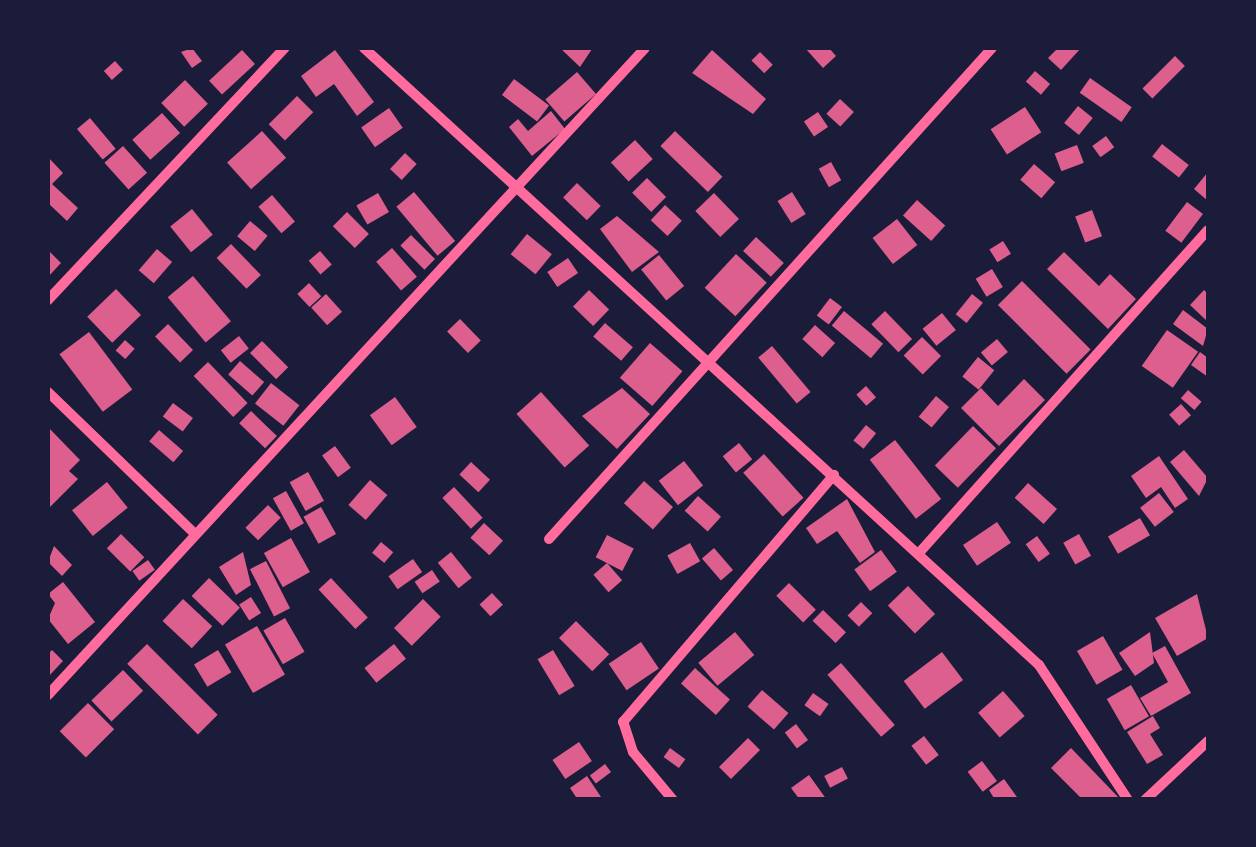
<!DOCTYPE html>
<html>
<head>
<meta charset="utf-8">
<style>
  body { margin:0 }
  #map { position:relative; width:1256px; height:847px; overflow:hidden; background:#1b1b3a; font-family:"Titillium Web",sans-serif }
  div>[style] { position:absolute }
  .building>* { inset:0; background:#dd5f8e; transform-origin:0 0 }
  .minor>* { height:10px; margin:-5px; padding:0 5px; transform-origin:5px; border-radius:5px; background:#ff6b9d }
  span { translate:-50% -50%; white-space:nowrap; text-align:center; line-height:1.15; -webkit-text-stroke:8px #1b1b3a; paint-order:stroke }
  .frame { position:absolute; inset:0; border:50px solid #1b1b3a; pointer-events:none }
</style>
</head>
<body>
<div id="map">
  <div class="building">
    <i style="clip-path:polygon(192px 48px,202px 61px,192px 68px,181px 52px)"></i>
    <i style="clip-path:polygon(560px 48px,589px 48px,592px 49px,580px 67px)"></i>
    <i style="clip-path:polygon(805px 48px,829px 48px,836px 56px,823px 68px)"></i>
    <i style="clip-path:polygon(1058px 48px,1081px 48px,1061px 70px,1048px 58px)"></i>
    <i style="left:242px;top:50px;width:19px;height:45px;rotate:47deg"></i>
    <i style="clip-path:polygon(335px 50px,374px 102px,357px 116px,334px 84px,316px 97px,301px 76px)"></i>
    <i style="clip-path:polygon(712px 50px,766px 99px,753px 114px,692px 73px)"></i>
    <i style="left:760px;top:52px;width:18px;height:12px;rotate:45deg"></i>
    <i style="left:1175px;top:56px;width:14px;height:46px;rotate:45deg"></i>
    <i style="left:115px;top:61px;width:12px;height:15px;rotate:48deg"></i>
    <i style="left:1035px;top:71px;width:20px;height:14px;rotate:41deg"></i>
    <i style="left:577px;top:72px;width:29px;height:42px;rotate:49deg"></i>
    <i style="left:1090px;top:78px;width:51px;height:18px;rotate:35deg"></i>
    <i style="left:514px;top:79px;width:44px;height:20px;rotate:37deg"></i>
    <i style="left:185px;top:80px;width:33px;height:33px;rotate:46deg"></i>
    <i style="left:297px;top:96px;width:23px;height:40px;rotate:45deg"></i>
    <i style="left:840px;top:99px;width:19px;height:20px;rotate:43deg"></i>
    <i style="left:1078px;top:106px;width:19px;height:22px;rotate:39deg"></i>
    <i style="left:1025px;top:107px;width:30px;height:41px;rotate:57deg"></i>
    <i style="left:389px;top:108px;width:24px;height:34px;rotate:55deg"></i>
    <i style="clip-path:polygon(551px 111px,565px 129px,532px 156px,509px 127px,518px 119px,528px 131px)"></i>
    <i style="left:818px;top:112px;width:18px;height:17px;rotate:56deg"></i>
    <i style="left:162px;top:113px;width:27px;height:40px;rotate:48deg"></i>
    <i style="left:90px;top:118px;width:40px;height:17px;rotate:50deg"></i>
    <i style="left:262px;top:131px;width:36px;height:47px;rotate:48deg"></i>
    <i style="left:675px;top:131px;width:66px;height:21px;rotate:44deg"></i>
    <i style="left:1106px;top:136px;width:14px;height:17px;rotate:54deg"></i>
    <i style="left:635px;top:140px;width:26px;height:33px;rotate:47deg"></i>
    <i style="left:1162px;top:144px;width:34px;height:16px;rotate:38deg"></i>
    <i style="left:1077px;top:145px;width:19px;height:24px;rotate:69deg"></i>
    <i style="left:123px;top:146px;width:36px;height:25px;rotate:48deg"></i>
    <i style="left:405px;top:153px;width:16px;height:22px;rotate:43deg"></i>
    <i style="clip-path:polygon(48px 157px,63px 173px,52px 184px,78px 208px,67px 221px,48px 203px)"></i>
    <i style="left:831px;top:162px;width:21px;height:14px;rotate:61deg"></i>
    <i style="left:1034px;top:164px;width:28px;height:21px;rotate:41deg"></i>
    <i style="clip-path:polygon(1208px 172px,1208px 201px,1194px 189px)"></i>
    <i style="left:647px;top:178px;width:27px;height:21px;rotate:45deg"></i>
    <i style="left:577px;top:183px;width:33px;height:20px;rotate:44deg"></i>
    <i style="left:414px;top:192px;width:64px;height:23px;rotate:50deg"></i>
    <i style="left:792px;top:192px;width:26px;height:17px;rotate:58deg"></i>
    <i style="left:378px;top:193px;width:22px;height:25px;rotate:60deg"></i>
    <i style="left:714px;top:193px;width:36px;height:26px;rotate:46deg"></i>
    <i style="left:272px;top:195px;width:35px;height:18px;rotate:49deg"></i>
    <i style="left:917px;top:200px;width:38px;height:21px;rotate:42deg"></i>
    <i style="left:1187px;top:202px;width:20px;height:36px;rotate:37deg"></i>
    <i style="left:665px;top:205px;width:23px;height:21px;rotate:43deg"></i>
    <i style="left:192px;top:209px;width:33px;height:28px;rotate:51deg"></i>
    <i style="left:1092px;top:210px;width:28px;height:18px;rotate:69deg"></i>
    <i style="left:347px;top:212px;width:31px;height:20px;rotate:45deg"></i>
    <i style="clip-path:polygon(617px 216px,659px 252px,632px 272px,600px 229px)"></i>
    <i style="left:897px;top:219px;width:33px;height:31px;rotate:52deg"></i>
    <i style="left:250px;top:221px;width:23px;height:20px;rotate:40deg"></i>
    <i style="left:527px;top:234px;width:32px;height:26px;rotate:39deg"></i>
    <i style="left:411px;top:235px;width:34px;height:15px;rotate:45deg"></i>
    <i style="left:756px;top:237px;width:38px;height:19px;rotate:43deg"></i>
    <i style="left:1003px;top:241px;width:15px;height:16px;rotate:58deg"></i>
    <i style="left:231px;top:244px;width:43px;height:20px;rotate:46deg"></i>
    <i style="left:392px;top:248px;width:38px;height:21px;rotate:49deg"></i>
    <i style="left:157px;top:249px;width:20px;height:28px;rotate:41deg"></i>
    <i style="clip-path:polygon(48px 250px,61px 263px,48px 277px)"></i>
    <i style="left:320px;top:251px;width:18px;height:15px;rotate:49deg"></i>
    <i style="clip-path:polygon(1064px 252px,1099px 286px,1110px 274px,1136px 299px,1108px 329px,1047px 269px)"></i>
    <i style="left:736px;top:254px;width:42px;height:46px;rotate:43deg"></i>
    <i style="left:659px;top:255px;width:40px;height:23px;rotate:51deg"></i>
    <i style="left:568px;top:258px;width:18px;height:25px;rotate:56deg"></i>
    <i style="left:992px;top:269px;width:21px;height:19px;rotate:59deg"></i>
    <i style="left:193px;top:276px;width:59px;height:33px;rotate:50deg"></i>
    <i style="left:1022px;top:281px;width:97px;height:34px;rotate:45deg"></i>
    <i style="left:309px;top:283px;width:18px;height:16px;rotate:47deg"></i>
    <i style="left:116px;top:289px;width:36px;height:40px;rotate:46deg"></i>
    <i style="left:589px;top:290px;width:28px;height:23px;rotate:44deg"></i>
    <i style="clip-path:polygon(1204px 290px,1208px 294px,1208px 322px,1190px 305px)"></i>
    <i style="left:326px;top:294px;width:24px;height:20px;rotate:48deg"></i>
    <i style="left:972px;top:294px;width:14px;height:26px;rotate:39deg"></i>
    <i style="left:830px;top:298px;width:15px;height:22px;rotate:37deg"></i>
    <i style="clip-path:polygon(1183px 310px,1208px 329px,1203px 346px,1173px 324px)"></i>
    <i style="left:844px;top:311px;width:51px;height:19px;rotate:40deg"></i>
    <i style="left:885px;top:311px;width:39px;height:19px;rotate:46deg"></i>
    <i style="left:942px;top:313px;width:22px;height:25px;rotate:51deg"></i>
    <i style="left:460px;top:319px;width:30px;height:18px;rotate:46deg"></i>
    <i style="left:605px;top:323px;width:37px;height:18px;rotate:41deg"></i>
    <i style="left:168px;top:324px;width:36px;height:18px;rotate:46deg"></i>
    <i style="left:815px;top:325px;width:27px;height:19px;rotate:42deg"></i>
    <i style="left:1167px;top:330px;width:38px;height:44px;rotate:35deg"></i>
    <i style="left:89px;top:332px;width:72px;height:37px;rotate:53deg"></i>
    <i style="left:239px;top:336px;width:16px;height:23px;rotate:52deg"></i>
    <i style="left:922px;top:337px;width:27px;height:26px;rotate:45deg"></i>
    <i style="left:997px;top:339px;width:17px;height:21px;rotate:50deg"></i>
    <i style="left:125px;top:340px;width:13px;height:14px;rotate:42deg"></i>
    <i style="left:262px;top:341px;width:37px;height:17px;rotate:45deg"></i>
    <i style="left:650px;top:343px;width:43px;height:46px;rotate:41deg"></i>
    <i style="left:772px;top:346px;width:60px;height:18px;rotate:50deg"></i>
    <i style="clip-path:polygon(1200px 352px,1208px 358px,1208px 377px,1191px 365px)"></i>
    <i style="left:978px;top:357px;width:21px;height:25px;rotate:39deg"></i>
    <i style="left:240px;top:361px;width:32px;height:18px;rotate:41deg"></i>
    <i style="left:208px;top:362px;width:57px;height:20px;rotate:46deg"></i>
    <i style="clip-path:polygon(1024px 379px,1045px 400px,999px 446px,961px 408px,981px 388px,998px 406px)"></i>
    <i style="left:271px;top:383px;width:36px;height:26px;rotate:38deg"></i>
    <i style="left:866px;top:386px;width:15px;height:13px;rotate:48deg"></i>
    <i style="clip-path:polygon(622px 388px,650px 414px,617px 449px,582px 416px)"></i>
    <i style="left:1188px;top:390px;width:18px;height:11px;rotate:41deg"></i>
    <i style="left:541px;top:392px;width:72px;height:33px;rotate:48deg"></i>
    <i style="left:936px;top:396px;width:17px;height:27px;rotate:40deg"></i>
    <i style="left:395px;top:397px;width:37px;height:31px;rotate:54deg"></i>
    <i style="left:173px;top:403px;width:25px;height:17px;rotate:37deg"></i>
    <i style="left:1181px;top:404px;width:15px;height:16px;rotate:48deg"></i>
    <i style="left:251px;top:411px;width:36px;height:17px;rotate:44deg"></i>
    <i style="left:866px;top:425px;width:13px;height:20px;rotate:39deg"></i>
    <i style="left:973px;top:426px;width:32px;height:55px;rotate:44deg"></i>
    <i style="clip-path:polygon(48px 427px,80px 460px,69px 471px,78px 479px,50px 507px)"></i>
    <i style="left:159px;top:430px;width:32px;height:15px;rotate:41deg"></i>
    <i style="left:895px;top:440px;width:75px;height:32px;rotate:52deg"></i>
    <i style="left:739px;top:443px;width:21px;height:21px;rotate:51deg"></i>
    <i style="left:335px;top:446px;width:27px;height:16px;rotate:54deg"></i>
    <i style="clip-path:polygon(1184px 450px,1208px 478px,1199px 496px,1170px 462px)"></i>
    <i style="left:764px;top:454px;width:59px;height:28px;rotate:48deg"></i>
    <i style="clip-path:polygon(1159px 456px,1188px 499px,1175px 508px,1161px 487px,1146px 498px,1131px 476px)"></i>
    <i style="left:684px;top:461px;width:31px;height:32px;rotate:52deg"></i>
    <i style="left:471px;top:462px;width:26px;height:17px;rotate:43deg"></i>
    <i style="left:308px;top:472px;width:33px;height:21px;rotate:61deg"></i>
    <i style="left:370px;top:480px;width:23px;height:33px;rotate:41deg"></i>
    <i style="left:644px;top:481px;width:39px;height:30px;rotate:42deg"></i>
    <i style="left:107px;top:482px;width:33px;height:45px;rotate:51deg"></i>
    <i style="left:1028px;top:483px;width:39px;height:20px;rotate:42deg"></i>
    <i style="left:454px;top:487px;width:42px;height:16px;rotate:47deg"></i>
    <i style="left:286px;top:491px;width:37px;height:15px;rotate:61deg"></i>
    <i style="left:1159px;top:493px;width:24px;height:24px;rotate:52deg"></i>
    <i style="left:698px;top:496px;width:31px;height:20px;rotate:42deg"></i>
    <i style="clip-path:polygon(847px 499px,875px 552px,860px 563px,837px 531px,817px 544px,806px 528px)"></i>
    <i style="left:268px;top:505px;width:18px;height:32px;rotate:45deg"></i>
    <i style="left:321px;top:507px;width:31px;height:20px;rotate:61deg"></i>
    <i style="left:1140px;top:518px;width:20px;height:37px;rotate:60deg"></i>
    <i style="left:997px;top:522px;width:25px;height:41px;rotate:56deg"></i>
    <i style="left:484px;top:523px;width:26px;height:20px;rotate:43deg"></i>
    <i style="left:121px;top:534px;width:33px;height:20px;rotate:45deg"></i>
    <i style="left:1079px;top:534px;width:25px;height:18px;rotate:61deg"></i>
    <i style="left:607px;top:535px;width:30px;height:25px;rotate:27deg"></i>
    <i style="left:1037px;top:536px;width:22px;height:14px;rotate:54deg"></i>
    <i style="left:291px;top:538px;width:39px;height:31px;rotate:61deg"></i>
    <i style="left:381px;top:542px;width:16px;height:14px;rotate:40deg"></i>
    <i style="left:690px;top:543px;width:21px;height:26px;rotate:61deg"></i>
    <i style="clip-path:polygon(54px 546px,72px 565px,62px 576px,48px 562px)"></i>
    <i style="left:714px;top:548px;width:29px;height:16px;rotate:49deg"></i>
    <i style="left:881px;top:550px;width:27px;height:33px;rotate:54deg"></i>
    <i style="clip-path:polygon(243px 552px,251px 585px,236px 595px,219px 567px)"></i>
    <i style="left:451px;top:552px;width:33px;height:17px;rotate:51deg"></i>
    <i style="left:413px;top:559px;width:16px;height:30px;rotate:55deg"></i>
    <i style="left:148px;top:560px;width:12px;height:19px;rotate:55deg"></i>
    <i style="left:266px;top:561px;width:53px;height:18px;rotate:63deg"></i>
    <i style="left:607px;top:563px;width:23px;height:18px;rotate:49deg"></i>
    <i style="left:432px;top:570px;width:14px;height:21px;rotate:56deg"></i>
    <i style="left:209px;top:578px;width:43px;height:25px;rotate:44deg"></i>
    <i style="left:331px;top:578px;width:54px;height:17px;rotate:47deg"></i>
    <i style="clip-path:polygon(63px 582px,95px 622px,68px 644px,48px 619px,55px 603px,48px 594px)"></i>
    <i style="left:789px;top:583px;width:38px;height:18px;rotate:45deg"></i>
    <i style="left:908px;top:586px;width:39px;height:28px;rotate:46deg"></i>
    <i style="left:492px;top:593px;width:16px;height:17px;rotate:47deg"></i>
    <i style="clip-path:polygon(1197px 594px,1208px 638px,1177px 656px,1155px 618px)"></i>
    <i style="left:251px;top:597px;width:19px;height:14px;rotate:58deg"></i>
    <i style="left:183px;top:599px;width:40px;height:30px;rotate:43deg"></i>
    <i style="left:423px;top:599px;width:25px;height:41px;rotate:45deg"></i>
    <i style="left:861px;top:602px;width:16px;height:19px;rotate:45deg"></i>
    <i style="left:823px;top:610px;width:32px;height:15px;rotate:44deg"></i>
    <i style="left:285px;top:618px;width:39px;height:25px;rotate:60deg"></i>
    <i style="left:576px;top:621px;width:47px;height:24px;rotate:45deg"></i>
    <i style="left:257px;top:626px;width:56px;height:37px;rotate:60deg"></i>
    <i style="left:735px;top:632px;width:30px;height:48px;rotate:50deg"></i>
    <i style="clip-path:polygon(1150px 632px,1154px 663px,1135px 676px,1119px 653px)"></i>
    <i style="left:1103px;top:636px;width:39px;height:30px;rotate:60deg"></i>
    <i style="left:641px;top:642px;width:32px;height:39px;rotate:56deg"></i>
    <i style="left:147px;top:644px;width:100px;height:28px;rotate:45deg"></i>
    <i style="left:394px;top:644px;width:19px;height:38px;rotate:51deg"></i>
    <i style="clip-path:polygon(1165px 646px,1191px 693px,1151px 716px,1140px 698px,1168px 682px,1152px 653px)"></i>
    <i style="clip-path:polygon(52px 650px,63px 661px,48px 677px,48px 654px)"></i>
    <i style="left:218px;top:650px;width:26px;height:28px;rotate:59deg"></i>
    <i style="left:553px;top:650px;width:42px;height:18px;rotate:59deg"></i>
    <i style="left:942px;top:652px;width:35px;height:48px;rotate:53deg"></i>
    <i style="left:841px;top:663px;width:82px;height:18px;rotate:49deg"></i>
    <i style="left:695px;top:668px;width:47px;height:21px;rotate:42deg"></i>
    <i style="left:123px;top:670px;width:29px;height:44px;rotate:46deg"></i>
    <i style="left:1131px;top:685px;width:36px;height:28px;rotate:60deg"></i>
    <i style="left:762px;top:690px;width:35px;height:22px;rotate:41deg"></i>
    <i style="left:1003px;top:691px;width:33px;height:33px;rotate:49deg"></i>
    <i style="left:813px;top:693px;width:19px;height:15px;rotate:35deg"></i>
    <i style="left:88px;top:703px;width:37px;height:40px;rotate:45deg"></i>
    <i style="clip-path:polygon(1153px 716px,1160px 728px,1150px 734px,1163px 755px,1147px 764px,1127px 732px)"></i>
    <i style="left:796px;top:724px;width:20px;height:14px;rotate:53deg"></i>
    <i style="left:924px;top:736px;width:24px;height:16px;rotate:52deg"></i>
    <i style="left:748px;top:738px;width:17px;height:41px;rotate:45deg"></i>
    <i style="left:579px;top:742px;width:23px;height:32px;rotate:56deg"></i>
    <i style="left:670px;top:748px;width:19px;height:11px;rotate:36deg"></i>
    <i style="clip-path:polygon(1071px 748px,1121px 800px,1083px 800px,1051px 768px)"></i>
    <i style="left:982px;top:761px;width:25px;height:18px;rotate:53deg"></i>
    <i style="left:605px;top:764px;width:10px;height:19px;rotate:53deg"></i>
    <i style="left:842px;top:767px;width:13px;height:20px;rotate:63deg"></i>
    <i style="clip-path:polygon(809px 775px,827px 800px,800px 800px,791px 788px)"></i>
    <i style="clip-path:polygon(587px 776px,603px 800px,578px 800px,570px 788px)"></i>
    <i style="clip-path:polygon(1004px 779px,1019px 800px,995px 800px,989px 790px)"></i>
  </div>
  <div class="minor">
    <i style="left:364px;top:48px;width:915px;rotate:42.43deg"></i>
    <i style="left:1039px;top:665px;width:162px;rotate:56.6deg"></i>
    <i style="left:48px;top:300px;width:346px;rotate:-46.8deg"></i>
    <i style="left:48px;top:392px;width:203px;rotate:44deg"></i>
    <i style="left:549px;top:539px;width:661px;rotate:-47.94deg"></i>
    <i style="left:919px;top:553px;width:433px;rotate:-48.2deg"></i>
    <i style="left:48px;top:695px;width:880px;rotate:-47.3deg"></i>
    <i style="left:673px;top:800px;width:62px;rotate:-129.8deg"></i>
    <i style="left:633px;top:752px;width:32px;rotate:-108deg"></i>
    <i style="left:623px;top:722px;width:325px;rotate:-49.5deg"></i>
    <i style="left:1145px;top:800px;width:86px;rotate:-43.1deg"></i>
  </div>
  <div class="frame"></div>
</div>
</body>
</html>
